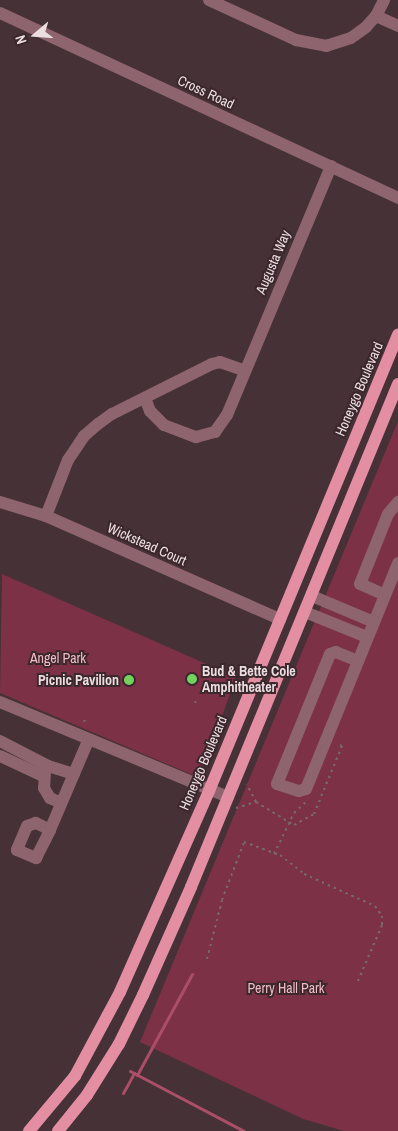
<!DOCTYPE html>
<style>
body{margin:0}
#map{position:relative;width:398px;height:1131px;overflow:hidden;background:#453136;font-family:"Archivo Narrow",sans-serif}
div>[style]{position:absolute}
.green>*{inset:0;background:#7d3147}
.stream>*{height:3px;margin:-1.5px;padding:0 1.5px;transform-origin:1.5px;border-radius:1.5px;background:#ab4f68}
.path>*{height:2px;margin-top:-1px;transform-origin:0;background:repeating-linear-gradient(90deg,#79676b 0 2.5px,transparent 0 6.5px)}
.minor>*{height:12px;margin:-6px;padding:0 6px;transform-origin:6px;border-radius:6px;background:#8e646e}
.major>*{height:12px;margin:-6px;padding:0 6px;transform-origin:6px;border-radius:6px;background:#e38ea2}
.dots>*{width:14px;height:14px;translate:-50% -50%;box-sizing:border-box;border:2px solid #3b272c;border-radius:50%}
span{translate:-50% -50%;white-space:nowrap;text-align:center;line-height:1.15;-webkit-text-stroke:4px #3b272c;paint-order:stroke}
.street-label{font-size:14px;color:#ebdee0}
.park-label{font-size:14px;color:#f0bcc7}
.poi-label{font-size:14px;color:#ebdee0;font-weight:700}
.left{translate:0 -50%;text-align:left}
.right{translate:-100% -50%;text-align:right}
.north{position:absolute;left:10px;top:10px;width:50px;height:50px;-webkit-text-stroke:4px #3b272c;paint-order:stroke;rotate:252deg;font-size:14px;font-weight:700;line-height:20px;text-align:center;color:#ebdee0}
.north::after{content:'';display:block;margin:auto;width:18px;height:22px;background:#ebdee0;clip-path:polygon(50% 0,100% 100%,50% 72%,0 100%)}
</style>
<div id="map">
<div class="green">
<div style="clip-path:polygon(398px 421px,398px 1131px,344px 1131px,303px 1119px,140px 1042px)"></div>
<div style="clip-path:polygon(2px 574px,236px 677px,200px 778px,0 693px)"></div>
</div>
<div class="stream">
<div style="left:130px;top:1071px;width:129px;rotate:27.8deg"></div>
<div style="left:137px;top:1075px;width:115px;rotate:-61.4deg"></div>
<div style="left:123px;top:1093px;width:23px;rotate:-61deg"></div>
</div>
<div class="path">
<div style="left:195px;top:703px;width:2px;rotate:-63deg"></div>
<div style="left:84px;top:722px;width:5px;rotate:-68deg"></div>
<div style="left:256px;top:802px;width:44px;rotate:31.2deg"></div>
<div style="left:294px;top:825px;width:23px;rotate:-29deg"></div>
<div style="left:314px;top:814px;width:74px;rotate:-67.6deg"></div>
<div style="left:342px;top:746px;width:6px;rotate:-162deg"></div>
<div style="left:236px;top:808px;width:21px;rotate:-17deg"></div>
<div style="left:256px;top:802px;width:20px;rotate:-117deg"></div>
<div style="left:274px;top:854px;width:46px;rotate:-64deg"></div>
<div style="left:294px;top:813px;width:18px;rotate:-43deg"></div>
<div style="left:207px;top:959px;width:61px;rotate:-75.7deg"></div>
<div style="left:222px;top:900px;width:62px;rotate:-69.2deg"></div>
<div style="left:244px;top:842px;width:38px;rotate:20deg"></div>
<div style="left:280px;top:855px;width:31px;rotate:38deg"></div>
<div style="left:304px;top:874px;width:78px;rotate:24.3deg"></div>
<div style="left:375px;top:906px;width:12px;rotate:55deg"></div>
<div style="left:382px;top:916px;width:9px;rotate:90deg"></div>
<div style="left:382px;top:925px;width:63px;rotate:113.3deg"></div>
</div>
<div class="minor">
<div style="left:209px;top:0;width:96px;rotate:24.7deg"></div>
<div style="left:296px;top:40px;width:31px;rotate:11deg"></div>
<div style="left:326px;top:46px;width:26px;rotate:-18deg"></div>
<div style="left:351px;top:38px;width:19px;rotate:-36deg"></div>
<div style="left:366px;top:27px;width:15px;rotate:-48deg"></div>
<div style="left:376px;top:16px;width:18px;rotate:-63deg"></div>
<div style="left:0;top:13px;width:439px;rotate:24.9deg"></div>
<div style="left:376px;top:16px;width:24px;rotate:24deg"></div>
<div style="left:145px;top:398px;width:14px;rotate:69deg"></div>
<div style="left:150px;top:411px;width:20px;rotate:45deg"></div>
<div style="left:164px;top:425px;width:34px;rotate:21deg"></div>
<div style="left:196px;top:437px;width:20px;rotate:-15deg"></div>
<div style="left:215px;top:432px;width:21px;rotate:-55deg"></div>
<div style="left:227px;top:415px;width:270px;rotate:-67.3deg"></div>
<div style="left:0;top:502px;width:48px;rotate:16.9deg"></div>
<div style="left:46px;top:516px;width:256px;rotate:23.8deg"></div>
<div style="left:46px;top:516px;width:60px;rotate:-68.6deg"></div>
<div style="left:68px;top:460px;width:29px;rotate:-56deg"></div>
<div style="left:84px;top:436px;width:18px;rotate:-41deg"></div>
<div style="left:98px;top:424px;width:17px;rotate:-36deg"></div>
<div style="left:112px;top:414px;width:112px;rotate:-26.6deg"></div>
<div style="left:212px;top:364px;width:8px;rotate:-14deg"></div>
<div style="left:220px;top:362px;width:24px;rotate:19deg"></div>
<div style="left:385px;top:595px;width:27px;rotate:-156deg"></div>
<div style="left:360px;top:584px;width:75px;rotate:-68.2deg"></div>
<div style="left:388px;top:514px;width:16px;rotate:-50deg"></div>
<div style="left:312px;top:596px;width:67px;rotate:22.8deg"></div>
<div style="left:305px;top:612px;width:67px;rotate:22deg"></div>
<div style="left:358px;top:661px;width:24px;rotate:-158deg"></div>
<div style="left:336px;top:652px;width:6px;rotate:162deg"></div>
<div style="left:330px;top:654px;width:140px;rotate:112.2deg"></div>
<div style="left:277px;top:784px;width:23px;rotate:18deg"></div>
<div style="left:299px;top:791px;width:7px;rotate:-16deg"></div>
<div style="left:306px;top:789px;width:244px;rotate:-67.8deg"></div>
<div style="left:0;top:702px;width:247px;rotate:22.6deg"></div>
<div style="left:0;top:741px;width:54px;rotate:27.5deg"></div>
<div style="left:48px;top:766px;width:27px;rotate:17deg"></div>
<div style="left:0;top:756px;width:47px;rotate:24.9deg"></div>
<div style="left:45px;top:771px;width:17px;rotate:93deg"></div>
<div style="left:44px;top:788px;width:12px;rotate:59deg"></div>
<div style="left:50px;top:798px;width:12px;rotate:24deg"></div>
<div style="left:50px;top:830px;width:16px;rotate:-153deg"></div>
<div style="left:36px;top:823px;width:9px;rotate:162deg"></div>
<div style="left:27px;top:826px;width:26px;rotate:113deg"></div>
<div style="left:17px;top:850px;width:21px;rotate:23deg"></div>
<div style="left:36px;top:858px;width:31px;rotate:-63deg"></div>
<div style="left:50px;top:830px;width:97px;rotate:-66.9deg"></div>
</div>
<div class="major">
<div style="left:29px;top:1131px;width:72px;rotate:-50.1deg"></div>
<div style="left:75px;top:1076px;width:95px;rotate:-61.8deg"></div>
<div style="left:120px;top:992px;width:220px;rotate:-66.1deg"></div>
<div style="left:209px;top:791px;width:494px;rotate:-67.5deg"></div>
<div style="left:58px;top:1131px;width:46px;rotate:-51.1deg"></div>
<div style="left:87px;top:1095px;width:60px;rotate:-57.9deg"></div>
<div style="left:119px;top:1044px;width:55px;rotate:-63.9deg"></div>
<div style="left:143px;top:995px;width:118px;rotate:-66deg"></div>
<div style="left:191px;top:887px;width:544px;rotate:-67.63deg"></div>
</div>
<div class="dots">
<div style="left:192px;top:679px;background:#73d25d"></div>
<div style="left:129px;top:680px;background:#73d25d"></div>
</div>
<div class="street-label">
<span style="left:206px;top:92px;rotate:25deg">Cross Road</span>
<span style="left:273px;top:262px;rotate:-67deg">Augusta Way</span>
<span style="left:359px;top:389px;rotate:-67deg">Honeygo Boulevard</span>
<span style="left:147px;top:544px;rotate:24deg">Wickstead Court</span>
<span style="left:203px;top:763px;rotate:-67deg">Honeygo Boulevard</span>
</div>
<div class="park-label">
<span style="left:58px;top:658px">Angel Park</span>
<span style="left:286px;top:988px">Perry Hall Park</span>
</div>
<div class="poi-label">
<span class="left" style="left:202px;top:679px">Bud &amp; Bette Cole<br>Amphitheater</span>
<span class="right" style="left:119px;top:680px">Picnic Pavilion</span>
</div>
<div class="north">N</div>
</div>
